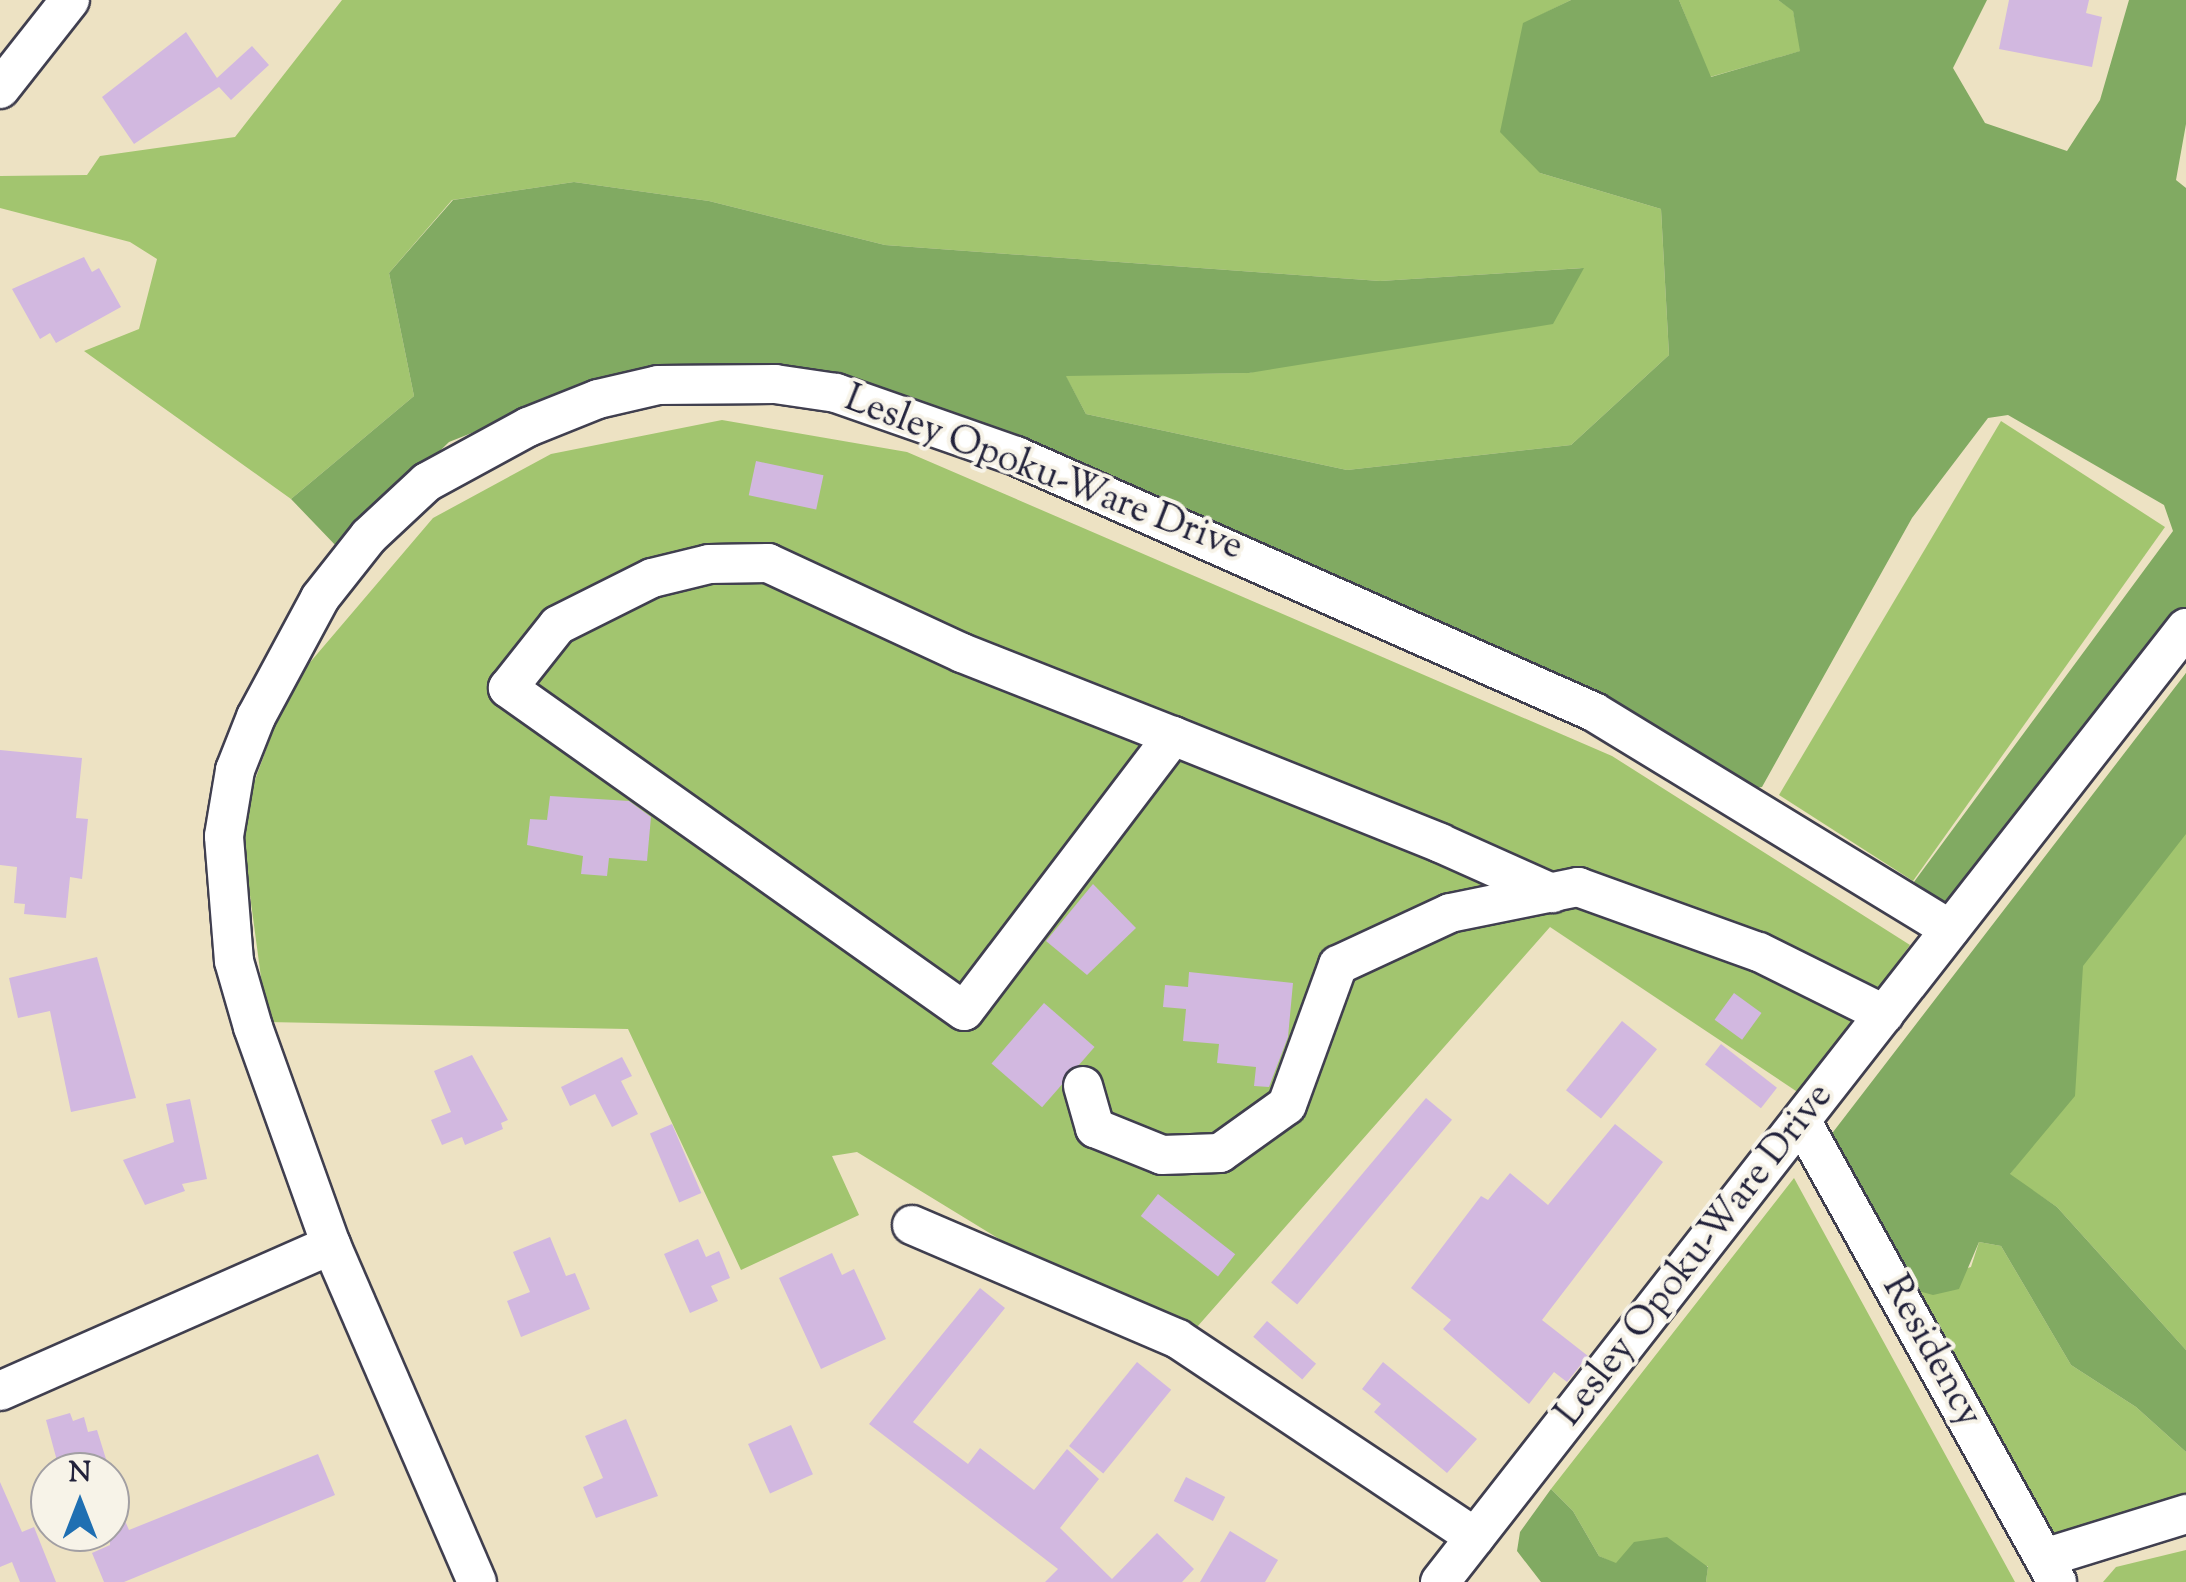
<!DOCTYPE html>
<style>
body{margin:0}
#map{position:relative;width:2186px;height:1582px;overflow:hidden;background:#ede2c3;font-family:"Sorts Mill Goudy",serif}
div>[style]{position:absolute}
.green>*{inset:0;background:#a2c56f}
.forest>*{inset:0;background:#81aa62}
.building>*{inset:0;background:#d2b8e0;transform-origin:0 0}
.roads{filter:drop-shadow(2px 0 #403f4f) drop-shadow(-2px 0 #403f4f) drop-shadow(0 2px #403f4f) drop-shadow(0 -2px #403f4f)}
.minor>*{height:38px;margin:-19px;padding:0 19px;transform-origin:19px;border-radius:19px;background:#fff}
span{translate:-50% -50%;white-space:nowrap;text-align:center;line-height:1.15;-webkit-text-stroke:8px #f7f3e8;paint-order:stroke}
.street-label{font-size:38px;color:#22223b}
.north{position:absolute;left:30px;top:1452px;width:100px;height:100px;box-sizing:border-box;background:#f7f3e8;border:2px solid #a29fa3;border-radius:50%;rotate:0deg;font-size:28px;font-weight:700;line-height:40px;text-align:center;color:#22223b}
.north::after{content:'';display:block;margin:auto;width:35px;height:45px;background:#1f6fb2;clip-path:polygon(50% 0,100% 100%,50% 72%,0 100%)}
</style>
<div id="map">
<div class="green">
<div style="clip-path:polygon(342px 0,1571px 0,1523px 24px,1540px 173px,1661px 209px,1669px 355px,1571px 445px,1347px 470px,1086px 414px,1065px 375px,1249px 373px,1583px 268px,1380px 281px,885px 245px,709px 201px,574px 182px,452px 200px,389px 273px,414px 396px,291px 499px,84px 351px,139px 329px,157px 259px,130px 242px,0 208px,0 176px,87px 175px,100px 156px,235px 137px)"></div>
<div style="clip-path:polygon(1679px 0,1778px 0,1793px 10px,1801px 51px,1710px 77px)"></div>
<div style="clip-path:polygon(722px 420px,907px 452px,1612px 756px,1910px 945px,1802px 1095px,1550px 927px,1197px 1327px,1014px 1248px,857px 1152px,832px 1156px,859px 1215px,741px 1270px,628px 1029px,267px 1022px,240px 821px,289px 687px,433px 518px,551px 454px)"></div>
<div style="clip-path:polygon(2001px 421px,2165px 527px,1913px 881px,1779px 795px)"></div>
<div style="clip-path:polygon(2186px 673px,2186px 1350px,2057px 1207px,2009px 1175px,2030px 1148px,1946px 1080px)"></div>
<div style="clip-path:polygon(1794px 1178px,2015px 1582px,1706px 1582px,1708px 1566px,1616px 1564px,1599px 1556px,1573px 1511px,1551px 1489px)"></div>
<div style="clip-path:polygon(1979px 1242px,2001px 1246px,2071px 1365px,2136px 1407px,2186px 1452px,2186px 1508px,2056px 1540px,2041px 1534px,1904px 1287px,1971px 1267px)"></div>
<div style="clip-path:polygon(2186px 1550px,2186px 1582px,2103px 1582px,2116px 1567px)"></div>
</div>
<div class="forest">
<div style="clip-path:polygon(1571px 0,1679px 0,1711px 77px,1800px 51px,1793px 11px,1778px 0,1987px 0,1953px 68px,1985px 123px,2067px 151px,2100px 100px,2129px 0,2186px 0,2186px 124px,2176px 180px,2186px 188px,2186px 614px,1947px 917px,1908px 890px,2173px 531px,2164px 505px,2008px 415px,1988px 418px,1912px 518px,1762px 787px,1750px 789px,880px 393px,751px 363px,610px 378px,449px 442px,339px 549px,291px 499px,414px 396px,389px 273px,453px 200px,574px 182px,709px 201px,885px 245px,1380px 281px,1584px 268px,1553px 324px,1249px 373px,1066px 376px,1086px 414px,1347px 470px,1571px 445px,1669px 355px,1661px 209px,1540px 173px,1500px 132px,1523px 23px)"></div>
<div style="clip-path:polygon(2186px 673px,2186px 834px,2083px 966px,2075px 1096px,2010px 1174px,2057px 1207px,2186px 1350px,2186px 1452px,2136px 1407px,2071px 1365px,2001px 1246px,1979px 1242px,1959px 1289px,1933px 1295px,1904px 1287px,1830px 1136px)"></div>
<div style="clip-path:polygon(1551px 1489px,1573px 1511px,1599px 1556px,1616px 1563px,1634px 1542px,1667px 1537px,1708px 1567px,1706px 1582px,1541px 1582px,1517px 1551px,1520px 1532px)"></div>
</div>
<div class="building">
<div style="clip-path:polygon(2009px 0,2089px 0,2086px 13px,2102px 17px,2092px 67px,1999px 49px)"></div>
<div style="clip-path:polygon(186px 32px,217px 78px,252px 46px,269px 65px,231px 100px,219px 87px,134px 144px,102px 97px)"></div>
<div style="clip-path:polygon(84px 257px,92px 272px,99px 268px,121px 307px,56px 343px,50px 333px,40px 339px,12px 289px)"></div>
<div style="left:756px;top:461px;width:69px;height:35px;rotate:12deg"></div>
<div style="clip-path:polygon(0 750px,82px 758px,76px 818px,88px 819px,82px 879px,70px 877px,66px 918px,24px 914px,25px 904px,14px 903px,17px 867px,0 865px)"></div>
<div style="clip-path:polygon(550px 796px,629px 801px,651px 817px,647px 861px,609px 858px,607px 876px,581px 874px,583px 856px,527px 845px,530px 819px,547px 820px)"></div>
<div style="clip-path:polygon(1093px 884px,1136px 928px,1087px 975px,1046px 941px)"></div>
<div style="clip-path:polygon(97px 957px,136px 1098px,71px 1112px,50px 1011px,18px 1018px,9px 978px)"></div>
<div style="clip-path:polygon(1189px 972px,1293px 983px,1288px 1037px,1269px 1087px,1254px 1086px,1256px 1067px,1217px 1063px,1219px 1044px,1183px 1041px,1186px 1009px,1163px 1007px,1165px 985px,1188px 987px)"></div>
<div style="left:1734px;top:993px;width:34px;height:33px;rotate:36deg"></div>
<div style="left:1044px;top:1003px;width:67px;height:80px;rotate:41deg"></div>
<div style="left:1622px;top:1021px;width:45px;height:89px;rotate:39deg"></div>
<div style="left:1721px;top:1044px;width:71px;height:26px;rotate:38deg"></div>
<div style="clip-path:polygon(472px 1055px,508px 1120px,501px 1123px,503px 1129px,465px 1145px,462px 1137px,442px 1145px,431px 1120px,451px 1112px,434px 1071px)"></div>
<div style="clip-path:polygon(622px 1057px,632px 1076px,621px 1081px,638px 1114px,612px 1127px,595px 1094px,570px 1106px,561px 1087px)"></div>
<div style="left:1426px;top:1098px;width:34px;height:241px;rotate:40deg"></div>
<div style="clip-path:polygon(190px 1099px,207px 1179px,182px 1184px,185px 1191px,145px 1205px,123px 1160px,174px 1142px,166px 1104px)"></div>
<div style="left:672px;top:1124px;width:75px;height:24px;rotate:67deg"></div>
<div style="clip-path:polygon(1615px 1124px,1663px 1162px,1542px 1320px,1588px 1356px,1567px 1382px,1554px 1372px,1529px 1404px,1443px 1329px,1451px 1320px,1411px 1288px,1481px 1196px,1488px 1200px,1510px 1173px,1548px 1205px)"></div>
<div style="left:1158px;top:1194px;width:98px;height:28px;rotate:38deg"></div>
<div style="clip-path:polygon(550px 1237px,566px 1276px,575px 1273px,590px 1309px,521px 1337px,507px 1301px,530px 1292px,513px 1252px)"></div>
<div style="clip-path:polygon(698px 1239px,706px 1257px,719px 1251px,730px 1278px,711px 1286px,718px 1301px,690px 1313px,664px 1254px)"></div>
<div style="clip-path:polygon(832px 1253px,842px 1275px,854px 1269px,886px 1339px,821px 1369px,779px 1278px)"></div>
<div style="clip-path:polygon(980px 1288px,1005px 1308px,913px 1422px,968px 1464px,980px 1448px,1034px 1490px,1067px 1449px,1099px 1479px,1060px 1528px,1112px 1579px,1157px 1533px,1194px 1569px,1182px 1582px,1045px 1582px,1058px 1569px,869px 1424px)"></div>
<div style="left:1267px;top:1321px;width:65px;height:21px;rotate:41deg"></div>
<div style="left:1137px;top:1362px;width:44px;height:108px;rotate:39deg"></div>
<div style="clip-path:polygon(1383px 1362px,1477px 1439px,1447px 1473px,1374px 1412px,1381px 1404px,1362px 1389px)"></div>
<div style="clip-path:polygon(70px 1413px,73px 1421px,84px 1417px,88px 1432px,97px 1430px,110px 1472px,60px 1472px,46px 1420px)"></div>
<div style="clip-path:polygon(626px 1419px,658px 1496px,596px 1518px,583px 1487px,603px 1478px,585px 1436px)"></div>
<div style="left:791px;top:1425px;width:54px;height:47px;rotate:66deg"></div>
<div style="clip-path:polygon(318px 1454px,335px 1495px,124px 1582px,104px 1582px,92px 1553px,110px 1545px,110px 1486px,129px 1530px)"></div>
<div style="left:1186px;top:1477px;width:44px;height:27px;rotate:27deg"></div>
<div style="clip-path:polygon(0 1482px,22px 1532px,34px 1527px,56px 1582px,20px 1582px,12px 1562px,0 1567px)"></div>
<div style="clip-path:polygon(1230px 1531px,1278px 1560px,1265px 1582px,1200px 1582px)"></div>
</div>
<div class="roads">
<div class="minor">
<div style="left:0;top:89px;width:113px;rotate:-51.8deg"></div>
<div style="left:1173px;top:736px;width:345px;rotate:127.2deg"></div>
<div style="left:964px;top:1011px;width:559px;rotate:-144.69deg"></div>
<div style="left:508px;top:688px;width:80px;rotate:-51.6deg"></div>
<div style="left:558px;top:625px;width:105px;rotate:-26.6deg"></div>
<div style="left:652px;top:578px;width:59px;rotate:-13.8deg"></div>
<div style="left:709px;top:564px;width:59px;rotate:-1deg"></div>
<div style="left:768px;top:563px;width:214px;rotate:24.9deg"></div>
<div style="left:962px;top:653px;width:227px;rotate:21.5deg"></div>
<div style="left:1173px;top:736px;width:288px;rotate:21.8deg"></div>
<div style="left:1440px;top:843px;width:123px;rotate:24.1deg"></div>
<div style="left:1083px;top:1086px;width:44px;rotate:74.1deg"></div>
<div style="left:1095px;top:1128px;width:72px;rotate:21.9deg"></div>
<div style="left:1162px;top:1155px;width:58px;rotate:-2deg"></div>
<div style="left:1220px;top:1153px;width:82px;rotate:-35.6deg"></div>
<div style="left:1287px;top:1105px;width:149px;rotate:-70deg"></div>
<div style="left:1338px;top:965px;width:123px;rotate:-24.9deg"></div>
<div style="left:1450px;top:913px;width:131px;rotate:-11.5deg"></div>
<div style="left:1578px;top:887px;width:192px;rotate:19.8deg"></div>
<div style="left:1759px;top:952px;width:140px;rotate:26.4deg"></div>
<div style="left:1802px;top:1122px;width:526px;rotate:61deg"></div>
<div style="left:912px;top:1225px;width:289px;rotate:23.2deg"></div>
<div style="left:1178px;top:1339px;width:357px;rotate:33.7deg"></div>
<div style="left:0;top:1391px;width:362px;rotate:-23.8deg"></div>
<div style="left:2044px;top:1558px;width:149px;rotate:-17.2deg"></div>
<div style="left:477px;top:1582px;width:367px;rotate:-113.4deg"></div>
<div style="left:331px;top:1245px;width:232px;rotate:-109.7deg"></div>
<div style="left:253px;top:1027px;width:69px;rotate:-106.1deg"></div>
<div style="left:234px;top:961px;width:125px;rotate:-94.6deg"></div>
<div style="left:224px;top:836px;width:67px;rotate:-80.5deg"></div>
<div style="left:235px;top:770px;width:57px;rotate:-68.4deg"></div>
<div style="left:256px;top:717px;width:135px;rotate:-61.7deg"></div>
<div style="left:320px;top:598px;width:79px;rotate:-51.7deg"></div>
<div style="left:369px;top:536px;width:79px;rotate:-43deg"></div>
<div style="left:427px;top:482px;width:115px;rotate:-28.6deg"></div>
<div style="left:528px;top:427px;width:75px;rotate:-21.8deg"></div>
<div style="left:598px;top:399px;width:62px;rotate:-13.1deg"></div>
<div style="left:658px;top:385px;width:117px;rotate:-0.5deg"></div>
<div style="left:775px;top:384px;width:62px;rotate:8.4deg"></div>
<div style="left:836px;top:393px;width:191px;rotate:19.3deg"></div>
<div style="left:1016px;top:456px;width:632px;rotate:23.89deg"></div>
<div style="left:1594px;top:712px;width:417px;rotate:31.4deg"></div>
<div style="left:1440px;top:1582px;width:1211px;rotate:-51.98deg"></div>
</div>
</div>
<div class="street-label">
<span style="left:1043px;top:475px;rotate:21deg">Lesley Opoku-Ware Drive</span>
<span style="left:1696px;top:1256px;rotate:-52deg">Lesley Opoku-Ware Drive</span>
<span style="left:1930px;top:1352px;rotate:61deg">Residency</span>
</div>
<div class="north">N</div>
</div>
